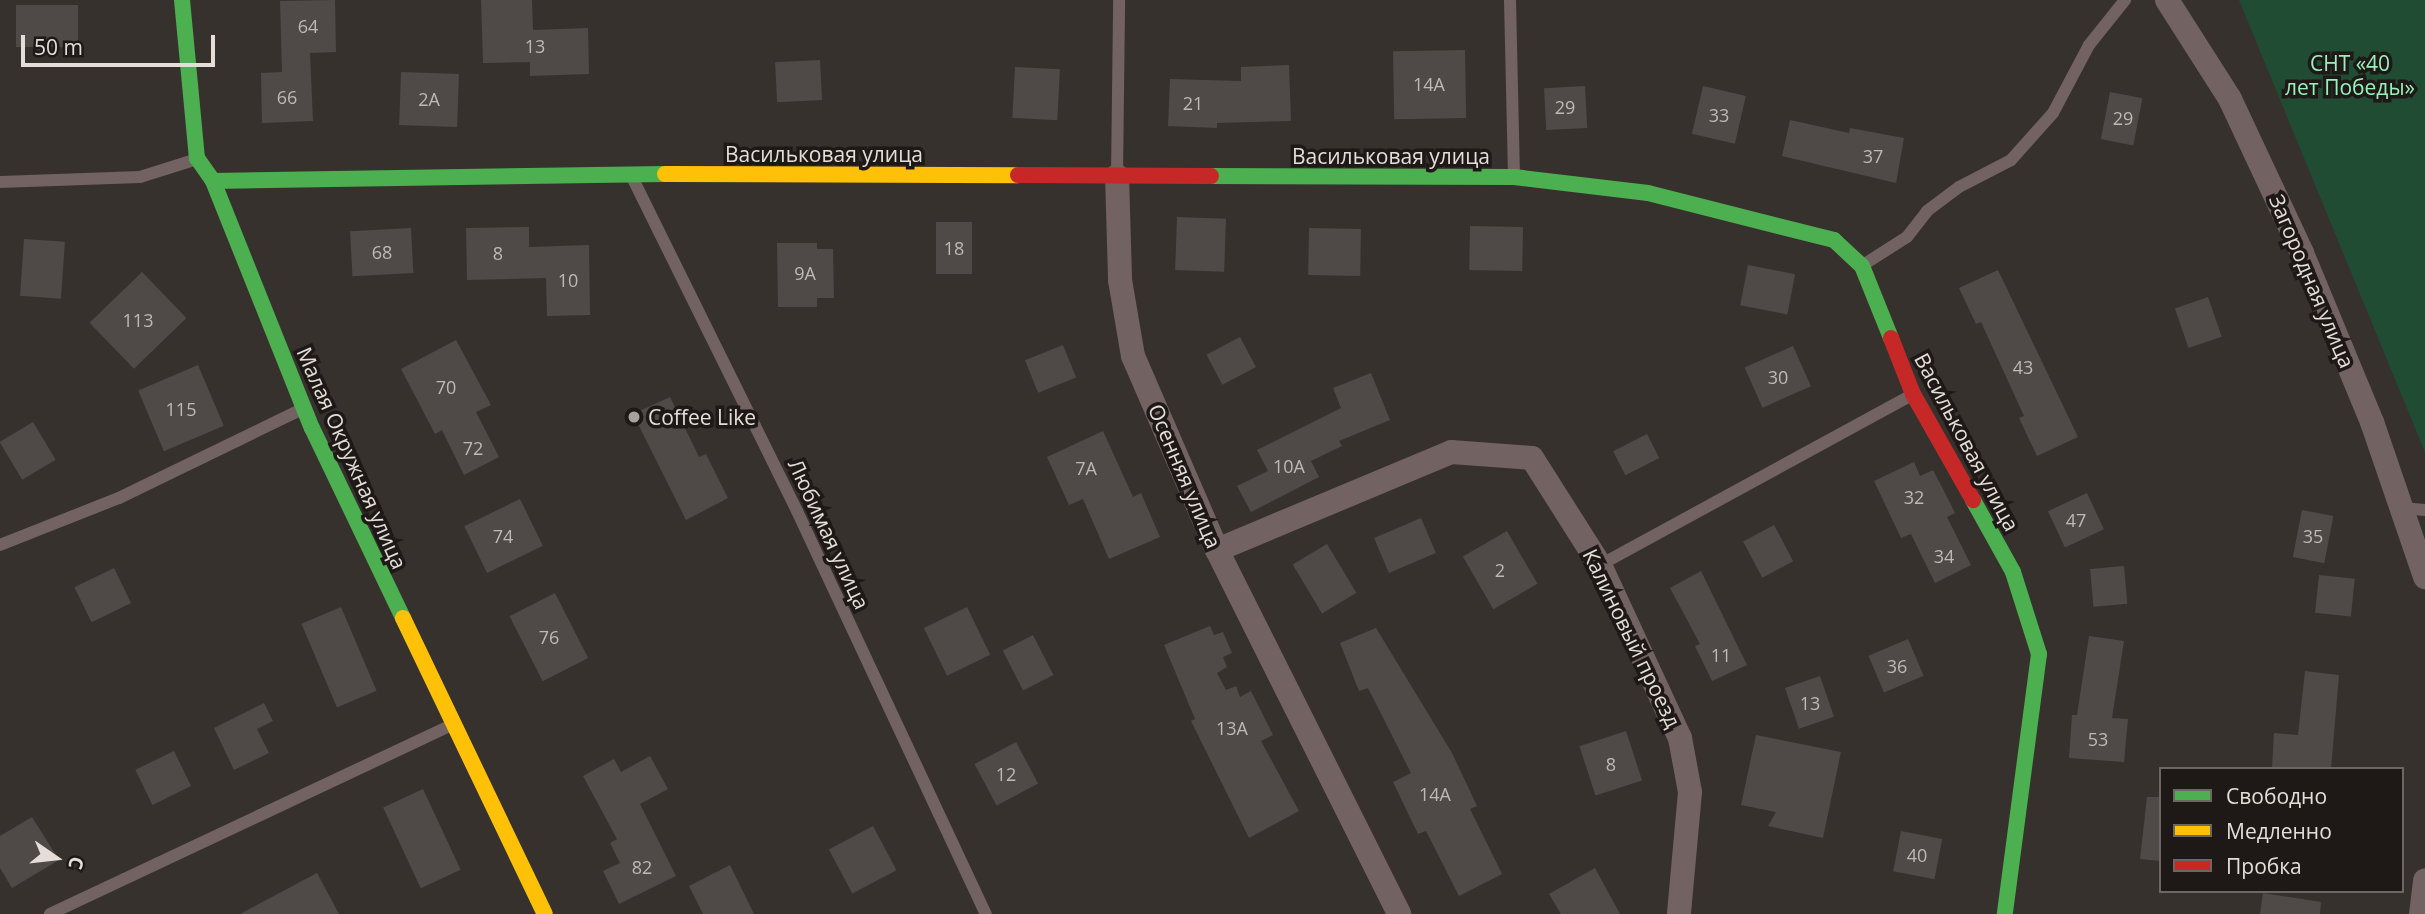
<!DOCTYPE html>
<meta charset="utf-8">
<style>
body{margin:0}
#map{position:relative;width:2425px;height:914px;overflow:hidden;background:#36312d;font-family:"Open Sans",sans-serif}
div>[style]{position:absolute}
.green>*{inset:0;background:#214c34}
.building>*{inset:0;background:#4f4a48;transform-origin:0 0}
.lane>*{height:12px;margin:-6px;padding:0 6px;transform-origin:6px;border-radius:6px;background:#726262}
.street>*{height:24px;margin:-12px;padding:0 12px;transform-origin:12px;border-radius:12px;background:#726262}
.fast>*{height:16px;margin:-8px;padding:0 8px;transform-origin:8px;border-radius:8px;background:#4caf50}
.slow>*{height:16px;margin:-8px;padding:0 8px;transform-origin:8px;border-radius:8px;background:#ffc107}
.jam>*{height:16px;margin:-8px;padding:0 8px;transform-origin:8px;border-radius:8px;background:#c62828}
.dots>*{width:19px;height:19px;translate:-50% -50%;box-sizing:border-box;border:4px solid #1e1916;border-radius:50%}
span{translate:-50% -50%;white-space:nowrap;text-align:center;line-height:1.15;-webkit-text-stroke:7px #1e1916;paint-order:stroke}
.number-label{font-size:18px;color:#bfb8b4}
.number-label span{-webkit-text-stroke-width:0}
.park-label{font-size:21px;color:#98f0bb}
.street-label{font-size:21px;color:#e4ddd8}
.poi-label{font-size:21px;color:#e4ddd8}
.left{translate:0 -50%;text-align:left}
.legend{position:absolute;left:2159px;top:767px;width:245px;height:126px;box-sizing:border-box;background:#1e1916;border:2px solid #6d6764;margin:0;padding:9px 12px;list-style:none;font-size:21px;color:#e4ddd8}
.legend li{display:flex;align-items:center;gap:14px;height:35px}
.legend b{width:35px;border:2px solid #6d6764}
.north{position:absolute;left:21px;top:823px;width:70px;height:70px;-webkit-text-stroke:5px #1e1916;paint-order:stroke;rotate:104deg;font-size:19px;font-weight:700;line-height:28px;text-align:center;color:#e4ddd8}
.north::after{content:'';display:block;margin:auto;width:24px;height:32px;background:#e4ddd8;clip-path:polygon(50% 0,100% 100%,50% 72%,0 100%)}
.scale{position:absolute;left:21px;top:35px;width:194px;height:32px;box-sizing:border-box;border:4px solid #e4ddd8;border-top:0;padding-left:9px;font-size:21px;line-height:24px;white-space:nowrap;color:#e4ddd8;-webkit-text-stroke:5px #1e1916;paint-order:stroke}
</style>
<div id="map">
<div class="green">
<div style="clip-path:polygon(2239px 0,2425px 0,2425px 452px)"></div>
</div>
<div class="building">
<div style="clip-path:polygon(335px 0,336px 52px,310px 53px,313px 121px,262px 123px,261px 73px,282px 72px,280px 1px)"></div>
<div style="clip-path:polygon(481px 0,532px 0,533px 30px,588px 28px,589px 74px,530px 76px,530px 62px,483px 63px)"></div>
<div style="left:16px;top:5px;width:62px;height:42px"></div>
<div style="left:1465px;top:50px;width:68px;height:72px;rotate:89deg"></div>
<div style="left:820px;top:60px;width:40px;height:45px;rotate:87deg"></div>
<div style="clip-path:polygon(1289px 65px,1291px 121px,1217px 123px,1217px 128px,1168px 126px,1170px 79px,1241px 81px,1241px 67px)"></div>
<div style="left:1015px;top:67px;width:45px;height:51px;rotate:3deg"></div>
<div style="left:401px;top:72px;width:58px;height:53px;rotate:2deg"></div>
<div style="left:1585px;top:86px;width:42px;height:41px;rotate:87deg"></div>
<div style="left:1703px;top:86px;width:44px;height:49px;rotate:13deg"></div>
<div style="left:2110px;top:92px;width:33px;height:48px;rotate:11deg"></div>
<div style="clip-path:polygon(1790px 120px,1849px 133px,1850px 128px,1904px 138px,1896px 183px,1782px 156px)"></div>
<div style="left:1177px;top:217px;width:49px;height:53px;rotate:2deg"></div>
<div style="left:936px;top:222px;width:36px;height:52px"></div>
<div style="left:1470px;top:226px;width:53px;height:44px;rotate:1deg"></div>
<div style="clip-path:polygon(529px 227px,529px 247px,589px 245px,590px 315px,547px 316px,546px 278px,467px 280px,466px 228px)"></div>
<div style="left:411px;top:228px;width:45px;height:61px;rotate:87deg"></div>
<div style="left:1309px;top:228px;width:52px;height:47px;rotate:1deg"></div>
<div style="left:24px;top:239px;width:41px;height:57px;rotate:4deg"></div>
<div style="clip-path:polygon(777px 243px,817px 243px,817px 249px,833px 249px,834px 298px,817px 298px,817px 307px,778px 307px)"></div>
<div style="left:1748px;top:265px;width:48px;height:41px;rotate:11deg"></div>
<div style="clip-path:polygon(1998px 270px,2078px 437px,2037px 456px,2019px 418px,2024px 416px,1981px 322px,1976px 324px,1959px 288px)"></div>
<div style="left:142px;top:272px;width:64px;height:73px;rotate:46deg"></div>
<div style="left:2208px;top:297px;width:42px;height:35px;rotate:71deg"></div>
<div style="left:1240px;top:337px;width:34px;height:38px;rotate:62deg"></div>
<div style="clip-path:polygon(456px 340px,491px 405px,476px 412px,499px 457px,464px 475px,442px 430px,435px 434px,401px 369px)"></div>
<div style="left:1063px;top:345px;width:35px;height:41px;rotate:68deg"></div>
<div style="left:1793px;top:346px;width:44px;height:53px;rotate:66deg"></div>
<div style="left:198px;top:365px;width:66px;height:65px;rotate:67deg"></div>
<div style="clip-path:polygon(1371px 373px,1390px 420px,1339px 441px,1342px 446px,1311px 461px,1319px 477px,1251px 512px,1237px 486px,1268px 471px,1257px 450px,1341px 408px,1333px 388px)"></div>
<div style="clip-path:polygon(670px 397px,699px 457px,706px 454px,728px 498px,686px 520px,633px 414px)"></div>
<div style="left:33px;top:422px;width:44px;height:39px;rotate:59deg"></div>
<div style="clip-path:polygon(1103px 431px,1133px 497px,1141px 493px,1160px 537px,1109px 559px,1083px 499px,1069px 505px,1047px 457px)"></div>
<div style="left:1647px;top:434px;width:27px;height:38px;rotate:63deg"></div>
<div style="clip-path:polygon(1914px 462px,1920px 476px,1933px 470px,1944px 491px,1955px 513px,1947px 517px,1971px 565px,1935px 583px,1911px 534px,1901px 538px,1874px 481px)"></div>
<div style="left:2087px;top:493px;width:40px;height:43px;rotate:65deg"></div>
<div style="left:520px;top:499px;width:52px;height:62px;rotate:64deg"></div>
<div style="left:2302px;top:510px;width:32px;height:48px;rotate:11deg"></div>
<div style="left:1421px;top:518px;width:38px;height:51px;rotate:67deg"></div>
<div style="left:1774px;top:525px;width:41px;height:35px;rotate:62deg"></div>
<div style="left:1507px;top:531px;width:61px;height:51px;rotate:60deg"></div>
<div style="left:1327px;top:544px;width:57px;height:40px;rotate:59deg"></div>
<div style="left:2124px;top:566px;width:38px;height:34px;rotate:85deg"></div>
<div style="left:114px;top:568px;width:39px;height:44px;rotate:64deg"></div>
<div style="clip-path:polygon(1701px 571px,1747px 665px,1712px 681px,1695px 646px,1700px 644px,1670px 588px)"></div>
<div style="left:2319px;top:575px;width:36px;height:38px;rotate:6deg"></div>
<div style="left:555px;top:593px;width:73px;height:51px;rotate:63deg"></div>
<div style="left:341px;top:607px;width:91px;height:43px;rotate:67deg"></div>
<div style="left:967px;top:607px;width:53px;height:48px;rotate:64deg"></div>
<div style="clip-path:polygon(1210px 626px,1214px 635px,1223px 632px,1232px 653px,1223px 657px,1227px 667px,1217px 673px,1226px 690px,1236px 686px,1240px 697px,1251px 691px,1273px 735px,1261px 741px,1299px 811px,1249px 838px,1191px 721px,1195px 719px,1164px 645px)"></div>
<div style="clip-path:polygon(1376px 628px,1452px 753px,1477px 806px,1470px 809px,1502px 874px,1459px 896px,1426px 831px,1418px 834px,1393px 782px,1411px 773px,1368px 688px,1359px 691px,1340px 643px)"></div>
<div style="left:1033px;top:635px;width:45px;height:34px;rotate:63deg"></div>
<div style="clip-path:polygon(2089px 636px,2124px 641px,2112px 718px,2128px 719px,2124px 762px,2069px 758px,2072px 715px,2077px 715px)"></div>
<div style="left:1908px;top:639px;width:40px;height:43px;rotate:67deg"></div>
<div style="clip-path:polygon(2305px 671px,2339px 675px,2331px 769px,2272px 769px,2274px 733px,2298px 735px)"></div>
<div style="left:1820px;top:676px;width:43px;height:37px;rotate:71deg"></div>
<div style="clip-path:polygon(264px 703px,273px 721px,257px 729px,269px 753px,234px 770px,214px 728px)"></div>
<div style="left:1626px;top:731px;width:52px;height:49px;rotate:72deg"></div>
<div style="clip-path:polygon(1756px 735px,1841px 752px,1823px 838px,1768px 826px,1776px 812px,1741px 805px)"></div>
<div style="left:1016px;top:742px;width:47px;height:47px;rotate:62deg"></div>
<div style="left:174px;top:751px;width:39px;height:43px;rotate:64deg"></div>
<div style="clip-path:polygon(650px 756px,668px 789px,640px 804px,676px 876px,619px 904px,603px 871px,620px 863px,610px 843px,617px 839px,583px 776px,614px 759px,621px 772px)"></div>
<div style="left:423px;top:789px;width:89px;height:44px;rotate:65deg"></div>
<div style="clip-path:polygon(2147px 797px,2161px 797px,2161px 861px,2140px 859px)"></div>
<div style="clip-path:polygon(32px 817px,59px 860px,12px 888px,0 868px,0 836px)"></div>
<div style="left:873px;top:826px;width:50px;height:50px;rotate:62deg"></div>
<div style="left:1901px;top:831px;width:42px;height:41px;rotate:11deg"></div>
<div style="clip-path:polygon(730px 865px,754px 914px,703px 914px,689px 886px)"></div>
<div style="clip-path:polygon(1595px 868px,1620px 914px,1561px 914px,1549px 894px)"></div>
<div style="clip-path:polygon(317px 873px,339px 914px,240px 914px)"></div>
<div style="clip-path:polygon(2263px 893px,2321px 902px,2320px 914px,2260px 914px)"></div>
</div>
<div class="lane">
<div style="left:1510px;top:0;width:175px;rotate:88.7deg"></div>
<div style="left:1117px;top:175px;width:175px;rotate:-89.3deg"></div>
<div style="left:632px;top:177px;width:373px;rotate:63.7deg"></div>
<div style="left:797px;top:511px;width:445px;rotate:64.9deg"></div>
<div style="left:0;top:182px;width:140px;rotate:-2deg"></div>
<div style="left:140px;top:177px;width:60px;rotate:-17.5deg"></div>
<div style="left:1863px;top:265px;width:52px;rotate:-32.5deg"></div>
<div style="left:1907px;top:237px;width:33px;rotate:-52deg"></div>
<div style="left:1927px;top:211px;width:40px;rotate:-37deg"></div>
<div style="left:1959px;top:187px;width:59px;rotate:-27.4deg"></div>
<div style="left:2011px;top:160px;width:63px;rotate:-48.2deg"></div>
<div style="left:2053px;top:113px;width:77px;rotate:-62.1deg"></div>
<div style="left:2089px;top:45px;width:58px;rotate:-51.3deg"></div>
<div style="left:2402px;top:508px;width:23px;rotate:5deg"></div>
<div style="left:0;top:545px;width:128px;rotate:-21.6deg"></div>
<div style="left:119px;top:498px;width:206px;rotate:-25.9deg"></div>
<div style="left:1600px;top:565px;width:353px;rotate:-28.6deg"></div>
<div style="left:50px;top:914px;width:443px;rotate:-25.2deg"></div>
</div>
<div class="street">
<div style="left:2167px;top:0;width:117px;rotate:57.5deg"></div>
<div style="left:2230px;top:99px;width:170px;rotate:64.9deg"></div>
<div style="left:2302px;top:253px;width:183px;rotate:67.5deg"></div>
<div style="left:2372px;top:422px;width:164px;rotate:71.1deg"></div>
<div style="left:1117px;top:176px;width:104px;rotate:88.3deg"></div>
<div style="left:1120px;top:280px;width:77px;rotate:80.3deg"></div>
<div style="left:1133px;top:356px;width:211px;rotate:66.6deg"></div>
<div style="left:1217px;top:550px;width:407px;rotate:63.4deg"></div>
<div style="left:1217px;top:550px;width:254px;rotate:-22.7deg"></div>
<div style="left:1451px;top:452px;width:81px;rotate:4.2deg"></div>
<div style="left:1532px;top:458px;width:127px;rotate:57.6deg"></div>
<div style="left:1600px;top:565px;width:191px;rotate:65.2deg"></div>
<div style="left:1680px;top:738px;width:55px;rotate:79.5deg"></div>
<div style="left:1690px;top:792px;width:122px;rotate:95.2deg"></div>
<div style="left:2421px;top:914px;width:34px;rotate:-83deg"></div>
</div>
<div class="fast">
<div style="left:182px;top:0;width:159px;rotate:84.6deg"></div>
<div style="left:197px;top:158px;width:28px;rotate:55deg"></div>
<div style="left:213px;top:181px;width:266px;rotate:68.2deg"></div>
<div style="left:312px;top:428px;width:211px;rotate:64.4deg"></div>
<div style="left:1211px;top:176px;width:303px;rotate:0.2deg"></div>
<div style="left:1514px;top:177px;width:135px;rotate:6.8deg"></div>
<div style="left:1648px;top:193px;width:192px;rotate:14.2deg"></div>
<div style="left:1834px;top:240px;width:38px;rotate:43deg"></div>
<div style="left:1862px;top:266px;width:78px;rotate:68.1deg"></div>
<div style="left:213px;top:181px;width:452px;rotate:-0.9deg"></div>
<div style="left:1973px;top:500px;width:82px;rotate:60.9deg"></div>
<div style="left:2013px;top:572px;width:86px;rotate:72.4deg"></div>
<div style="left:2039px;top:654px;width:262px;rotate:97.5deg"></div>
</div>
<div class="slow">
<div style="left:665px;top:174px;width:353px;rotate:0.2deg"></div>
<div style="left:403px;top:618px;width:328px;rotate:64.4deg"></div>
</div>
<div class="jam">
<div style="left:1018px;top:175px;width:193px;rotate:0.3deg"></div>
<div style="left:1891px;top:338px;width:60px;rotate:68.6deg"></div>
<div style="left:1913px;top:394px;width:122px;rotate:60.5deg"></div>
</div>
<div class="dots">
<div style="left:634px;top:417px;background:#a7a19c"></div>
</div>
<div class="number-label">
<span style="left:308px;top:26px">64</span>
<span style="left:535px;top:46px">13</span>
<span style="left:1429px;top:84px">14А</span>
<span style="left:287px;top:97px">66</span>
<span style="left:429px;top:99px">2А</span>
<span style="left:1193px;top:103px">21</span>
<span style="left:1565px;top:107px">29</span>
<span style="left:1719px;top:115px">33</span>
<span style="left:2123px;top:118px">29</span>
<span style="left:1873px;top:156px">37</span>
<span style="left:954px;top:248px">18</span>
<span style="left:382px;top:252px">68</span>
<span style="left:498px;top:253px">8</span>
<span style="left:805px;top:273px">9А</span>
<span style="left:568px;top:280px">10</span>
<span style="left:138px;top:320px">113</span>
<span style="left:2023px;top:367px">43</span>
<span style="left:1778px;top:377px">30</span>
<span style="left:446px;top:387px">70</span>
<span style="left:181px;top:409px">115</span>
<span style="left:473px;top:448px">72</span>
<span style="left:1289px;top:466px">10А</span>
<span style="left:1086px;top:468px">7А</span>
<span style="left:1914px;top:497px">32</span>
<span style="left:2076px;top:520px">47</span>
<span style="left:503px;top:536px">74</span>
<span style="left:2313px;top:536px">35</span>
<span style="left:1944px;top:556px">34</span>
<span style="left:1500px;top:570px">2</span>
<span style="left:549px;top:637px">76</span>
<span style="left:1721px;top:655px">11</span>
<span style="left:1897px;top:666px">36</span>
<span style="left:1810px;top:703px">13</span>
<span style="left:1232px;top:728px">13А</span>
<span style="left:2098px;top:739px">53</span>
<span style="left:1611px;top:764px">8</span>
<span style="left:1006px;top:774px">12</span>
<span style="left:1435px;top:794px">14А</span>
<span style="left:1917px;top:855px">40</span>
<span style="left:642px;top:867px">82</span>
</div>
<div class="park-label">
<span style="left:2350px;top:75px">СНТ «40<br>лет Победы»</span>
</div>
<div class="street-label">
<span style="left:824px;top:154px">Васильковая улица</span>
<span style="left:1391px;top:156px">Васильковая улица</span>
<span style="left:2312px;top:281px;rotate:67deg">Загородная улица</span>
<span style="left:1967px;top:442px;rotate:62deg">Васильковая улица</span>
<span style="left:352px;top:458px;rotate:66deg">Малая Окружная улица</span>
<span style="left:1185px;top:476px;rotate:67deg">Осенняя улица</span>
<span style="left:829px;top:534px;rotate:65deg">Любимая улица</span>
<span style="left:1632px;top:638px;rotate:64deg">Калиновый проезд</span>
</div>
<div class="poi-label">
<span class="left" style="left:648px;top:417px">Coffee Like</span>
</div>
<ul class="legend">
<li><b style="height:9px;background:#4caf50"></b>Свободно</li>
<li><b style="height:9px;background:#ffc107"></b>Медленно</li>
<li><b style="height:9px;background:#c62828"></b>Пробка</li>
</ul>
<div class="north">С</div>
<div class="scale">50 m</div>
</div>
